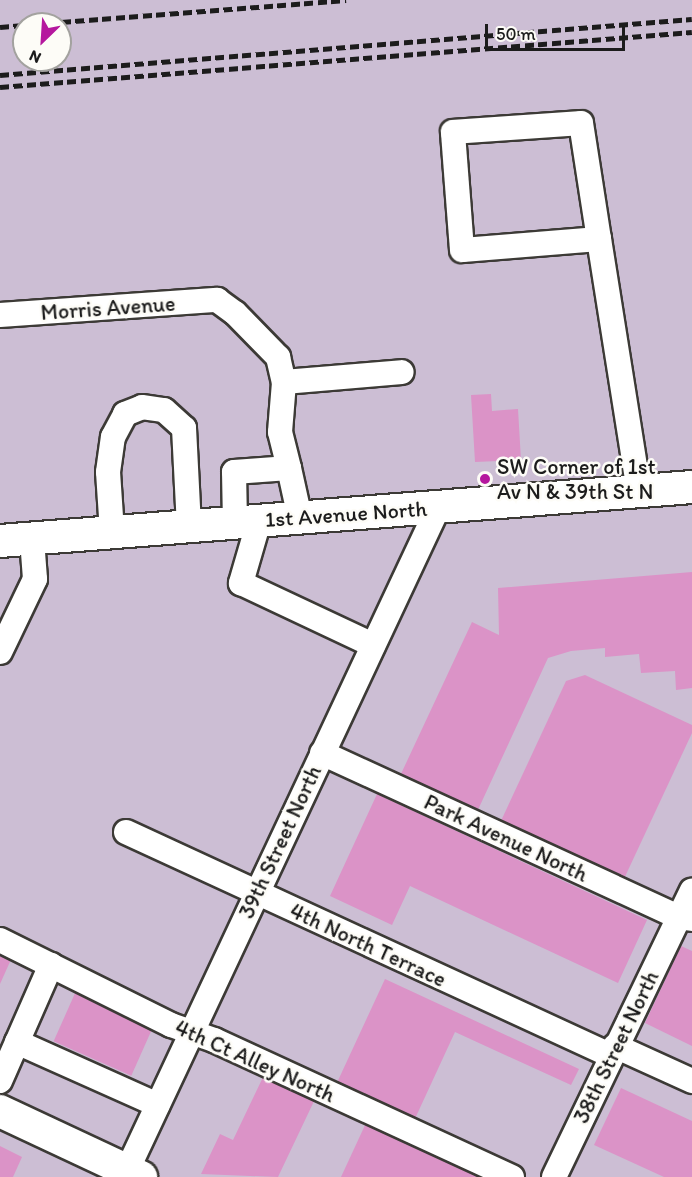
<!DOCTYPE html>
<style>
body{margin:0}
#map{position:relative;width:692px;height:1177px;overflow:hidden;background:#f0e6cc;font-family:Itim,sans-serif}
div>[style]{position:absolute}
.industrial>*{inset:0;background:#ccbed4}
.building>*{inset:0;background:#db93c7;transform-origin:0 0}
.roads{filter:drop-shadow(2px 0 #3c3a36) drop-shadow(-2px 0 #3c3a36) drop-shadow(0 2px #3c3a36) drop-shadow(0 -2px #3c3a36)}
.minor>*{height:24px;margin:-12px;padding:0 12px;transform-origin:12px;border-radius:12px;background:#fff}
.major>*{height:32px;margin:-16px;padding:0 16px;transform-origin:16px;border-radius:16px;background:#fff}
.rail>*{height:4.5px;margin-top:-2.25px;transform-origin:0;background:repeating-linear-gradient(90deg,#1c1c1c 0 9px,transparent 0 13.5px)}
.dots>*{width:16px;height:16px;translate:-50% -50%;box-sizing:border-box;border:3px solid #fdfcf7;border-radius:50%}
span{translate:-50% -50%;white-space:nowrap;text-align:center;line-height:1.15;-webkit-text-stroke:5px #fdfcf7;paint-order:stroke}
.street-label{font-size:22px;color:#1c1c1c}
.poi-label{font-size:22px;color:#1c1c1c}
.left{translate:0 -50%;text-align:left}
.north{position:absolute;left:12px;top:12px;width:60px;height:60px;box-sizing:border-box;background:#fdfcf7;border:2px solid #a3a29f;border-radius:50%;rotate:205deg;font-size:16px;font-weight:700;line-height:24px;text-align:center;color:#1c1c1c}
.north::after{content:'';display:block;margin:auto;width:21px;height:27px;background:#b5179e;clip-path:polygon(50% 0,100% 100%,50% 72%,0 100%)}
.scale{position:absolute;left:485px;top:24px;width:140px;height:27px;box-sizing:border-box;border:3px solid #1c1c1c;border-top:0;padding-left:8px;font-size:18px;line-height:21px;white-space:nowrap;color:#1c1c1c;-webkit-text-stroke:4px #fdfcf7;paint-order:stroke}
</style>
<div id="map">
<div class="industrial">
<div style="clip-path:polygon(evenodd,0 0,692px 0,692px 1177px,0 1177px,0 0,24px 24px,60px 24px,60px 60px,24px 60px,24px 24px)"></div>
</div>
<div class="building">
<div style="clip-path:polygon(491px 394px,492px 411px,518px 409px,521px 460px,475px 462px,471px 395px)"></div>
<div style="clip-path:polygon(692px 572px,692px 688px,676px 690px,675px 671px,641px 673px,639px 654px,605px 657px,605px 648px,571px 651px,548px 658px,477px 812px,400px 776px,472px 622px,499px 635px,498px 588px)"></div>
<div style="clip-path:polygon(585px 675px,692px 725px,692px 733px,623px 881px,500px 823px,566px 681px)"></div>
<div style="clip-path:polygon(377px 794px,647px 920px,618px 983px,410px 886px,392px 925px,330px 896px)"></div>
<div style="clip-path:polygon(681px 946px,692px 951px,692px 1046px,645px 1023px)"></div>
<div style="clip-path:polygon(0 949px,13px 955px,0 984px)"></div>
<div style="clip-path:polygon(385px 979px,579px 1069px,571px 1085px,455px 1032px,413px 1123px,335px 1087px)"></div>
<div style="left:76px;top:991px;width:85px;height:55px;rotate:24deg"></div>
<div style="clip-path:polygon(265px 1073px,316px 1097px,278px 1177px,201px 1174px,220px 1134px,233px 1140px)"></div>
<div style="clip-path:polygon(621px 1088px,692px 1121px,692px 1177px,664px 1177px,594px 1145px)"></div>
<div style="clip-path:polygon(366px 1123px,484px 1177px,341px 1177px)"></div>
<div style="clip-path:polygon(0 1146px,22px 1157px,13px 1177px,0 1177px)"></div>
</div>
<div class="roads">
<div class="minor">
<div style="left:599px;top:239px;width:137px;rotate:175.4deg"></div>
<div style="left:462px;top:250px;width:118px;rotate:-94.4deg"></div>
<div style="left:453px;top:132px;width:128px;rotate:-4deg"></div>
<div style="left:581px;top:123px;width:117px;rotate:81.2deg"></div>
<div style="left:599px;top:239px;width:255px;rotate:81deg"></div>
<div style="left:0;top:315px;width:218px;rotate:-4deg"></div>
<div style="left:217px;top:300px;width:22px;rotate:36deg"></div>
<div style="left:235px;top:313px;width:62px;rotate:45.7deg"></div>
<div style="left:278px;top:357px;width:26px;rotate:77deg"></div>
<div style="left:289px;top:468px;width:37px;rotate:-104deg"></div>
<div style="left:280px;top:432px;width:50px;rotate:-85.4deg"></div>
<div style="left:284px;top:382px;width:118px;rotate:-4.8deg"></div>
<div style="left:259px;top:521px;width:65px;rotate:106.2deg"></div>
<div style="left:241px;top:583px;width:146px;rotate:25.2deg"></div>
<div style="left:235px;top:523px;width:51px;rotate:-91.1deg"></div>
<div style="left:234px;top:472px;width:55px;rotate:-4.2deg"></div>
<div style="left:289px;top:468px;width:51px;rotate:77.6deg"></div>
<div style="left:112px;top:532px;width:60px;rotate:-93.8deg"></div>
<div style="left:108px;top:472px;width:35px;rotate:-82deg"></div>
<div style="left:113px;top:437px;width:26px;rotate:-62deg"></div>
<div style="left:125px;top:414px;width:18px;rotate:-22deg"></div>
<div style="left:142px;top:407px;width:22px;rotate:8deg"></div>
<div style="left:164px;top:410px;width:27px;rotate:42deg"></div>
<div style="left:184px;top:428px;width:98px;rotate:87.1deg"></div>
<div style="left:0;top:652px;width:81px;rotate:-64.4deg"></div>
<div style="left:35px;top:579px;width:40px;rotate:-94.3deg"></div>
<div style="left:322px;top:753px;width:392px;rotate:24.7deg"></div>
<div style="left:678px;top:917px;width:14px;rotate:8deg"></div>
<div style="left:126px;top:832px;width:533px;rotate:24.74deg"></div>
<div style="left:0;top:940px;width:191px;rotate:26.4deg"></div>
<div style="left:171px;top:1025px;width:46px;rotate:19.2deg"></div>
<div style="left:214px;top:1040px;width:328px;rotate:24.7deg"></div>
<div style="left:17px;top:1042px;width:154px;rotate:24.1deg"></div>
<div style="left:615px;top:1046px;width:85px;rotate:24.4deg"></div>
<div style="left:0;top:1081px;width:127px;rotate:-66.3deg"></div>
<div style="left:124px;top:1177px;width:739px;rotate:-64.86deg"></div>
<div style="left:554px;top:1177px;width:318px;rotate:-64.3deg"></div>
</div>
<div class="major">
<div style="left:0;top:541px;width:694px;rotate:-4.46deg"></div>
<div style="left:0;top:1111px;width:156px;rotate:25.1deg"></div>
</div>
</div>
<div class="rail">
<div style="left:35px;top:24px;width:312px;rotate:-4.4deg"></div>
<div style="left:0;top:27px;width:24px;rotate:-5deg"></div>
<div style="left:0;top:75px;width:694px;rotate:-4.63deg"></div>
<div style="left:0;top:87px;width:694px;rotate:-4.54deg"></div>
</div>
<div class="dots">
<div style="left:485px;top:479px;background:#b5179e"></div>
</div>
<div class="street-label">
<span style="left:108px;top:308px;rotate:-4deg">Morris Avenue</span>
<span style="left:346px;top:514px;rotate:-4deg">1st Avenue North</span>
<span style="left:506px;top:838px;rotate:25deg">Park Avenue North</span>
<span style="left:280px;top:842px;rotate:-65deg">39th Street North</span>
<span style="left:368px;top:945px;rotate:25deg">4th North Terrace</span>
<span style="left:616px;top:1047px;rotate:-64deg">38th Street North</span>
<span style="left:255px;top:1061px;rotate:24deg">4th Ct Alley North</span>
</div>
<div class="poi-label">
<span class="left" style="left:497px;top:479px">SW Corner of 1st<br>Av N &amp; 39th St N</span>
</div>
<div class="north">N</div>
<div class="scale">50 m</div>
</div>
